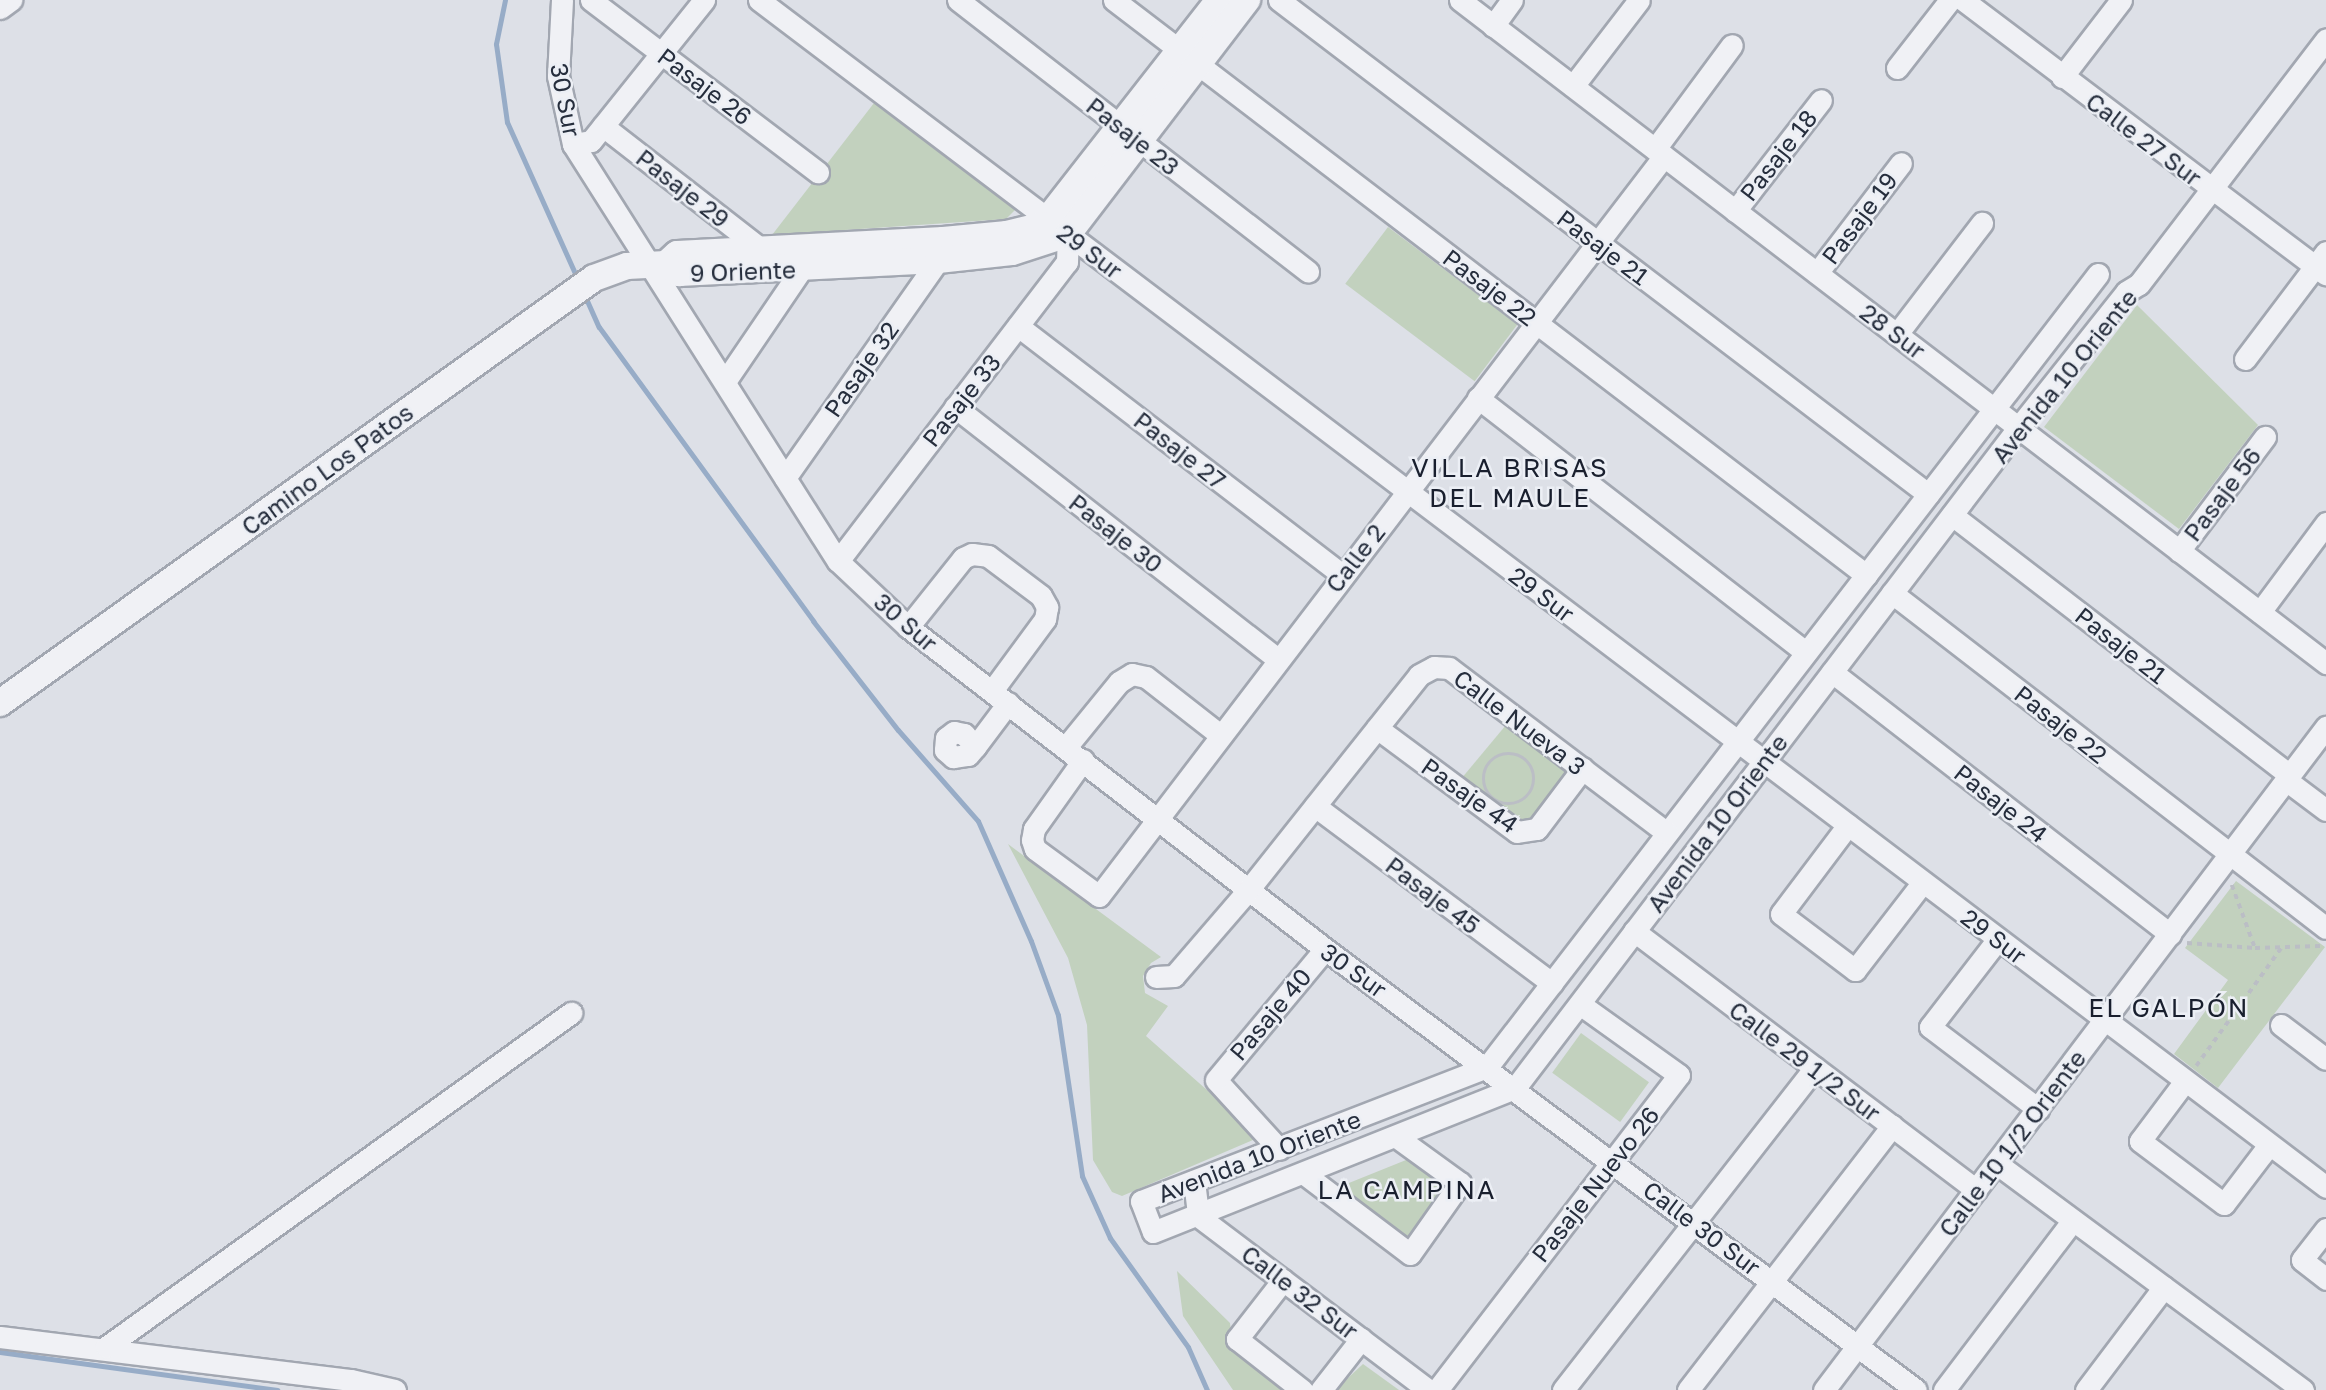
<!DOCTYPE html>
<meta charset="utf-8">
<style>
body{margin:0}
#map{position:relative;width:2326px;height:1390px;overflow:hidden;background:#dde0e7;font-family:"Golos Text",sans-serif}
div>[style]{position:absolute}
.green>*{inset:0;background:#c2d1be;transform-origin:0 0}
.stream>*{height:5px;margin:-2.5px;padding:0 2.5px;transform-origin:2.5px;border-radius:2.5px;background:#97acc7}
.path>*{height:3.5px;margin-top:-1.75px;transform-origin:0;background:repeating-linear-gradient(90deg,#bbbec5 0 5px,transparent 0 10px)}
.path>.ring{margin:-1.75px;padding:0;box-sizing:content-box;background:none;border:3.5px solid #bbbec5;border-radius:50%}
.roads{filter:drop-shadow(2px 0 #a2a7b1) drop-shadow(-2px 0 #a2a7b1) drop-shadow(0 2px #a2a7b1) drop-shadow(0 -2px #a2a7b1)}
.minor>*{height:21px;margin:-10.5px;padding:0 10.5px;transform-origin:10.5px;border-radius:10.5px;background:#f0f1f5}
.tertiary>*{height:26px;margin:-13px;padding:0 13px;transform-origin:13px;border-radius:13px;background:#f0f1f5}
span{translate:-50% -50%;white-space:nowrap;text-align:center;line-height:1.15;-webkit-text-stroke:5px #eceff5;paint-order:stroke}
.street-label{font-size:24px;color:#262e3d}
.neighbourhood-label{font-size:26px;color:#191f2e;letter-spacing:2px}
</style>
<div id="map">
<div class="green">
<div style="clip-path:polygon(874px 103px,1016px 209px,1006px 219px,772px 235px)"></div>
<div style="left:1388px;top:227px;width:162px;height:71px;rotate:37deg"></div>
<div style="clip-path:polygon(2137px 305px,2258px 425px,2179px 529px,2044px 427px)"></div>
<div style="clip-path:polygon(1506px 725px,1570px 774px,1534px 822px,1518px 824px,1461px 779px)"></div>
<div style="clip-path:polygon(1008px 844px,1161px 957px,1151px 963px,1143px 976px,1145px 993px,1168px 1006px,1146px 1036px,1260px 1137px,1122px 1196px,1112px 1192px,1093px 1160px,1087px 1025px,1068px 958px)"></div>
<div style="clip-path:polygon(2236px 881px,2325px 947px,2218px 1088px,2174px 1054px,2228px 980px,2185px 948px)"></div>
<div style="left:1581px;top:1033px;width:84px;height:49px;rotate:36deg"></div>
<div style="clip-path:polygon(1411px 1158px,1448px 1183px,1408px 1238px,1334px 1189px)"></div>
<div style="clip-path:polygon(1177px 1271px,1230px 1323px,1233px 1350px,1291px 1390px,1233px 1390px,1183px 1316px)"></div>
<div style="clip-path:polygon(1363px 1364px,1399px 1390px,1335px 1390px)"></div>
</div>
<div class="stream">
<div style="left:505px;top:0;width:45px;rotate:101.6deg"></div>
<div style="left:496px;top:44px;width:79px;rotate:82deg"></div>
<div style="left:507px;top:122px;width:175px;rotate:65.8deg"></div>
<div style="left:584px;top:294px;width:36px;rotate:66deg"></div>
<div style="left:599px;top:327px;width:364px;rotate:53.9deg"></div>
<div style="left:813px;top:621px;width:138px;rotate:52.1deg"></div>
<div style="left:898px;top:730px;width:121px;rotate:48.7deg"></div>
<div style="left:978px;top:821px;width:131px;rotate:66.2deg"></div>
<div style="left:1031px;top:941px;width:79px;rotate:70deg"></div>
<div style="left:1058px;top:1015px;width:163px;rotate:81.5deg"></div>
<div style="left:1082px;top:1176px;width:68px;rotate:65.7deg"></div>
<div style="left:1110px;top:1238px;width:134px;rotate:54.4deg"></div>
<div style="left:1188px;top:1347px;width:47px;rotate:66.2deg"></div>
<div style="left:0;top:1352px;width:280px;rotate:7.8deg"></div>
</div>
<div class="path">
<div class="ring" style="left:1484px;top:754px;width:46.5px;height:46.5px"></div>
<div style="left:2232px;top:885px;width:67px;rotate:69.9deg"></div>
<div style="left:2255px;top:948px;width:65px;rotate:-1.8deg"></div>
<div style="left:2187px;top:943px;width:68px;rotate:4.2deg"></div>
<div style="left:2196px;top:1066px;width:145px;rotate:-54.2deg"></div>
</div>
<div class="roads">
<div class="minor">
<div style="left:562px;top:0;width:76px;rotate:93deg"></div>
<div style="left:558px;top:76px;width:70px;rotate:77.6deg"></div>
<div style="left:573px;top:144px;width:494px;rotate:57.6deg"></div>
<div style="left:838px;top:561px;width:96px;rotate:43.3deg"></div>
<div style="left:908px;top:627px;width:527px;rotate:37.67deg"></div>
<div style="left:1325px;top:949px;width:737px;rotate:36.73deg"></div>
<div style="left:591px;top:0;width:285px;rotate:37.2deg"></div>
<div style="left:759px;top:0;width:1966px;rotate:37.14deg"></div>
<div style="left:958px;top:0;width:443px;rotate:37.8deg"></div>
<div style="left:1114px;top:0;width:947px;rotate:37.4deg"></div>
<div style="left:1279px;top:0;width:816px;rotate:37.28deg"></div>
<div style="left:1460px;top:0;width:1091px;rotate:37.44deg"></div>
<div style="left:1963px;top:0;width:455px;rotate:37.1deg"></div>
<div style="left:0;top:8px;width:14px;rotate:-36deg"></div>
<div style="left:1493px;top:26px;width:32px;rotate:-54deg"></div>
<div style="left:1897px;top:68px;width:86px;rotate:-52.1deg"></div>
<div style="left:2062px;top:77px;width:97px;rotate:-52.5deg"></div>
<div style="left:1573px;top:86px;width:108px;rotate:-52.5deg"></div>
<div style="left:603px;top:126px;width:202px;rotate:37.9deg"></div>
<div style="left:573px;top:144px;width:18px;rotate:-9deg"></div>
<div style="left:591px;top:141px;width:181px;rotate:-51.3deg"></div>
<div style="left:1655px;top:149px;width:129px;rotate:-53.5deg"></div>
<div style="left:1735px;top:211px;width:140px;rotate:-52.2deg"></div>
<div style="left:1817px;top:273px;width:138px;rotate:-52.6deg"></div>
<div style="left:2098px;top:274px;width:1001px;rotate:127.61deg"></div>
<div style="left:1487px;top:1067px;width:371px;rotate:158.8deg"></div>
<div style="left:1141px;top:1201px;width:33px;rotate:69deg"></div>
<div style="left:1153px;top:1232px;width:390px;rotate:-21.7deg"></div>
<div style="left:1515px;top:1088px;width:830px;rotate:-52.69deg"></div>
<div style="left:2018px;top:428px;width:174px;rotate:-51.5deg"></div>
<div style="left:2126px;top:292px;width:15px;rotate:-32deg"></div>
<div style="left:2139px;top:284px;width:308px;rotate:-52.6deg"></div>
<div style="left:1018px;top:326px;width:409px;rotate:37.5deg"></div>
<div style="left:1897px;top:334px;width:140px;rotate:-52.6deg"></div>
<div style="left:2245px;top:359px;width:134px;rotate:-52.9deg"></div>
<div style="left:726px;top:380px;width:135px;rotate:-55.8deg"></div>
<div style="left:1478px;top:398px;width:415px;rotate:37.8deg"></div>
<div style="left:955px;top:407px;width:409px;rotate:38deg"></div>
<div style="left:785px;top:478px;width:266px;rotate:-54.9deg"></div>
<div style="left:1952px;top:515px;width:426px;rotate:37.6deg"></div>
<div style="left:2179px;top:551px;width:143px;rotate:-53deg"></div>
<div style="left:838px;top:561px;width:377px;rotate:-52.6deg"></div>
<div style="left:1067px;top:262px;width:28px;rotate:-88deg"></div>
<div style="left:1892px;top:593px;width:548px;rotate:37.66deg"></div>
<div style="left:2260px;top:612px;width:111px;rotate:-53.4deg"></div>
<div style="left:908px;top:627px;width:88px;rotate:-51.4deg"></div>
<div style="left:963px;top:558px;width:10px;rotate:-24deg"></div>
<div style="left:972px;top:554px;width:16px;rotate:7deg"></div>
<div style="left:988px;top:556px;width:66px;rotate:37deg"></div>
<div style="left:1041px;top:596px;width:13px;rotate:61deg"></div>
<div style="left:1047px;top:607px;width:12px;rotate:99deg"></div>
<div style="left:1045px;top:619px;width:89px;rotate:126.4deg"></div>
<div style="left:1832px;top:672px;width:428px;rotate:37.8deg"></div>
<div style="left:1377px;top:728px;width:174px;rotate:36.6deg"></div>
<div style="left:1517px;top:832px;width:20px;rotate:-9deg"></div>
<div style="left:1537px;top:829px;width:76px;rotate:-53deg"></div>
<div style="left:975px;top:747px;width:17px;rotate:-130deg"></div>
<div style="left:964px;top:734px;width:10px;rotate:-169deg"></div>
<div style="left:954px;top:732px;width:10px;rotate:143deg"></div>
<div style="left:946px;top:738px;width:12px;rotate:95deg"></div>
<div style="left:945px;top:750px;width:11px;rotate:41deg"></div>
<div style="left:953px;top:757px;width:15px;rotate:-8deg"></div>
<div style="left:968px;top:755px;width:11px;rotate:-49deg"></div>
<div style="left:975px;top:747px;width:55px;rotate:-53.1deg"></div>
<div style="left:1066px;top:747px;width:84px;rotate:-50.8deg"></div>
<div style="left:1119px;top:682px;width:15px;rotate:-32deg"></div>
<div style="left:1132px;top:674px;width:14px;rotate:12deg"></div>
<div style="left:1146px;top:677px;width:93px;rotate:38deg"></div>
<div style="left:1083px;top:760px;width:85px;rotate:125.4deg"></div>
<div style="left:1034px;top:829px;width:11px;rotate:100deg"></div>
<div style="left:1032px;top:840px;width:9px;rotate:72deg"></div>
<div style="left:1035px;top:849px;width:79px;rotate:36.3deg"></div>
<div style="left:1099px;top:896px;width:931px;rotate:-52.64deg"></div>
<div style="left:2286px;top:780px;width:50px;rotate:36.9deg"></div>
<div style="left:1315px;top:806px;width:296px;rotate:36.8deg"></div>
<div style="left:1848px;top:825px;width:111px;rotate:127deg"></div>
<div style="left:1781px;top:914px;width:93px;rotate:37.1deg"></div>
<div style="left:1855px;top:970px;width:111px;rotate:-52.3deg"></div>
<div style="left:1634px;top:931px;width:429px;rotate:37.1deg"></div>
<div style="left:1998px;top:939px;width:111px;rotate:127.7deg"></div>
<div style="left:1930px;top:1027px;width:136px;rotate:37.2deg"></div>
<div style="left:1156px;top:977px;width:18px;rotate:-3deg"></div>
<div style="left:1174px;top:976px;width:115px;rotate:-49.2deg"></div>
<div style="left:1249px;top:889px;width:273px;rotate:-51.5deg"></div>
<div style="left:1419px;top:675px;width:17px;rotate:-28deg"></div>
<div style="left:1434px;top:667px;width:15px;rotate:4deg"></div>
<div style="left:1449px;top:668px;width:273px;rotate:37.1deg"></div>
<div style="left:2281px;top:1025px;width:56px;rotate:37.1deg"></div>
<div style="left:2185px;top:1081px;width:75px;rotate:126.9deg"></div>
<div style="left:2140px;top:1141px;width:105px;rotate:36.9deg"></div>
<div style="left:2224px;top:1204px;width:74px;rotate:-52.7deg"></div>
<div style="left:1279px;top:1149px;width:93px;rotate:-132.4deg"></div>
<div style="left:1216px;top:1080px;width:170px;rotate:-50.2deg"></div>
<div style="left:1996px;top:1163px;width:382px;rotate:36.5deg"></div>
<div style="left:1303px;top:1173px;width:134px;rotate:37.1deg"></div>
<div style="left:1410px;top:1254px;width:87px;rotate:-54.8deg"></div>
<div style="left:1460px;top:1183px;width:80px;rotate:-144.1deg"></div>
<div style="left:1194px;top:1181px;width:35px;rotate:83deg"></div>
<div style="left:1198px;top:1216px;width:288px;rotate:37.1deg"></div>
<div style="left:2326px;top:1229px;width:39px;rotate:128deg"></div>
<div style="left:2302px;top:1260px;width:31px;rotate:38deg"></div>
<div style="left:1283px;top:1280px;width:75px;rotate:127.9deg"></div>
<div style="left:1237px;top:1339px;width:83px;rotate:38.1deg"></div>
<div style="left:0;top:1337px;width:354px;rotate:7deg"></div>
<div style="left:351px;top:1380px;width:45px;rotate:12.8deg"></div>
<div style="left:106px;top:1347px;width:573px;rotate:-35.69deg"></div>
<div style="left:1321px;top:1390px;width:65px;rotate:-51.9deg"></div>
<div style="left:1437px;top:1390px;width:397px;rotate:-52.5deg"></div>
<div style="left:1679px;top:1075px;width:122px;rotate:-144.4deg"></div>
<div style="left:1563px;top:1390px;width:409px;rotate:-52deg"></div>
<div style="left:1688px;top:1390px;width:334px;rotate:-52.3deg"></div>
<div style="left:1824px;top:1390px;width:832px;rotate:-52.87deg"></div>
<div style="left:1944px;top:1390px;width:213px;rotate:-52.8deg"></div>
<div style="left:2086px;top:1390px;width:129px;rotate:-52.9deg"></div>
</div>
<div class="tertiary">
<div style="left:1219px;top:0;width:286px;rotate:128deg"></div>
<div style="left:1043px;top:225px;width:37px;rotate:166deg"></div>
<div style="left:1007px;top:234px;width:64px;rotate:174.6deg"></div>
<div style="left:943px;top:240px;width:266px;rotate:177deg"></div>
<div style="left:677px;top:254px;width:15px;rotate:138deg"></div>
<div style="left:666px;top:264px;width:16px;rotate:35deg"></div>
<div style="left:679px;top:273px;width:259px;rotate:-2.9deg"></div>
<div style="left:938px;top:260px;width:74px;rotate:-6.2deg"></div>
<div style="left:1012px;top:252px;width:59px;rotate:-17.8deg"></div>
<div style="left:1068px;top:234px;width:295px;rotate:-52.6deg"></div>
<div style="left:0;top:703px;width:730px;rotate:-35.58deg"></div>
<div style="left:594px;top:278px;width:35px;rotate:-20deg"></div>
<div style="left:627px;top:266px;width:39px;rotate:-3deg"></div>
</div>
</div>
<div class="street-label">
<span style="left:705px;top:86px;rotate:37deg">Pasaje 26</span>
<span style="left:566px;top:100px;rotate:79deg">30 Sur</span>
<span style="left:1133px;top:136px;rotate:38deg">Pasaje 23</span>
<span style="left:2144px;top:139px;rotate:37deg">Calle 27 Sur</span>
<span style="left:1778px;top:155px;rotate:-52deg">Pasaje 18</span>
<span style="left:683px;top:188px;rotate:38deg">Pasaje 29</span>
<span style="left:1859px;top:218px;rotate:-53deg">Pasaje 19</span>
<span style="left:1603px;top:247px;rotate:37deg">Pasaje 21</span>
<span style="left:1090px;top:251px;rotate:37deg">29 Sur</span>
<span style="left:743px;top:271px;rotate:-2deg">9 Oriente</span>
<span style="left:1490px;top:287px;rotate:37deg">Pasaje 22</span>
<span style="left:1893px;top:331px;rotate:37deg">28 Sur</span>
<span style="left:861px;top:369px;rotate:-55deg">Pasaje 32</span>
<span style="left:2064px;top:376px;rotate:-51deg">Avenida 10 Oriente</span>
<span style="left:961px;top:400px;rotate:-52deg">Pasaje 33</span>
<span style="left:1180px;top:450px;rotate:38deg">Pasaje 27</span>
<span style="left:327px;top:469px;rotate:-36deg">Camino Los Patos</span>
<span style="left:2222px;top:494px;rotate:-53deg">Pasaje 56</span>
<span style="left:1116px;top:533px;rotate:38deg">Pasaje 30</span>
<span style="left:1355px;top:558px;rotate:-52deg">Calle 2</span>
<span style="left:1542px;top:594px;rotate:37deg">29 Sur</span>
<span style="left:906px;top:622px;rotate:41deg">30 Sur</span>
<span style="left:2121px;top:645px;rotate:38deg">Pasaje 21</span>
<span style="left:1520px;top:722px;rotate:37deg">Calle Nueva 3</span>
<span style="left:2061px;top:724px;rotate:38deg">Pasaje 22</span>
<span style="left:1470px;top:795px;rotate:35deg">Pasaje 44</span>
<span style="left:2001px;top:803px;rotate:38deg">Pasaje 24</span>
<span style="left:1717px;top:823px;rotate:-53deg">Avenida 10 Oriente</span>
<span style="left:1433px;top:895px;rotate:37deg">Pasaje 45</span>
<span style="left:1994px;top:936px;rotate:37deg">29 Sur</span>
<span style="left:1354px;top:970px;rotate:36deg">30 Sur</span>
<span style="left:1270px;top:1014px;rotate:-50deg">Pasaje 40</span>
<span style="left:1805px;top:1061px;rotate:37deg">Calle 29 1/2 Sur</span>
<span style="left:2012px;top:1143px;rotate:-53deg">Calle 10 1/2 Oriente</span>
<span style="left:1259px;top:1156px;rotate:-21deg">Avenida 10 Oriente</span>
<span style="left:1595px;top:1184px;rotate:-52deg">Pasaje Nuevo 26</span>
<span style="left:1702px;top:1228px;rotate:37deg">Calle 30 Sur</span>
<span style="left:1300px;top:1292px;rotate:37deg">Calle 32 Sur</span>
</div>
<div class="neighbourhood-label">
<span style="left:1510px;top:483px">VILLA BRISAS<br>DEL MAULE</span>
<span style="left:2169px;top:1008px">EL GALPÓN</span>
<span style="left:1407px;top:1190px">LA CAMPINA</span>
</div>
</div>
